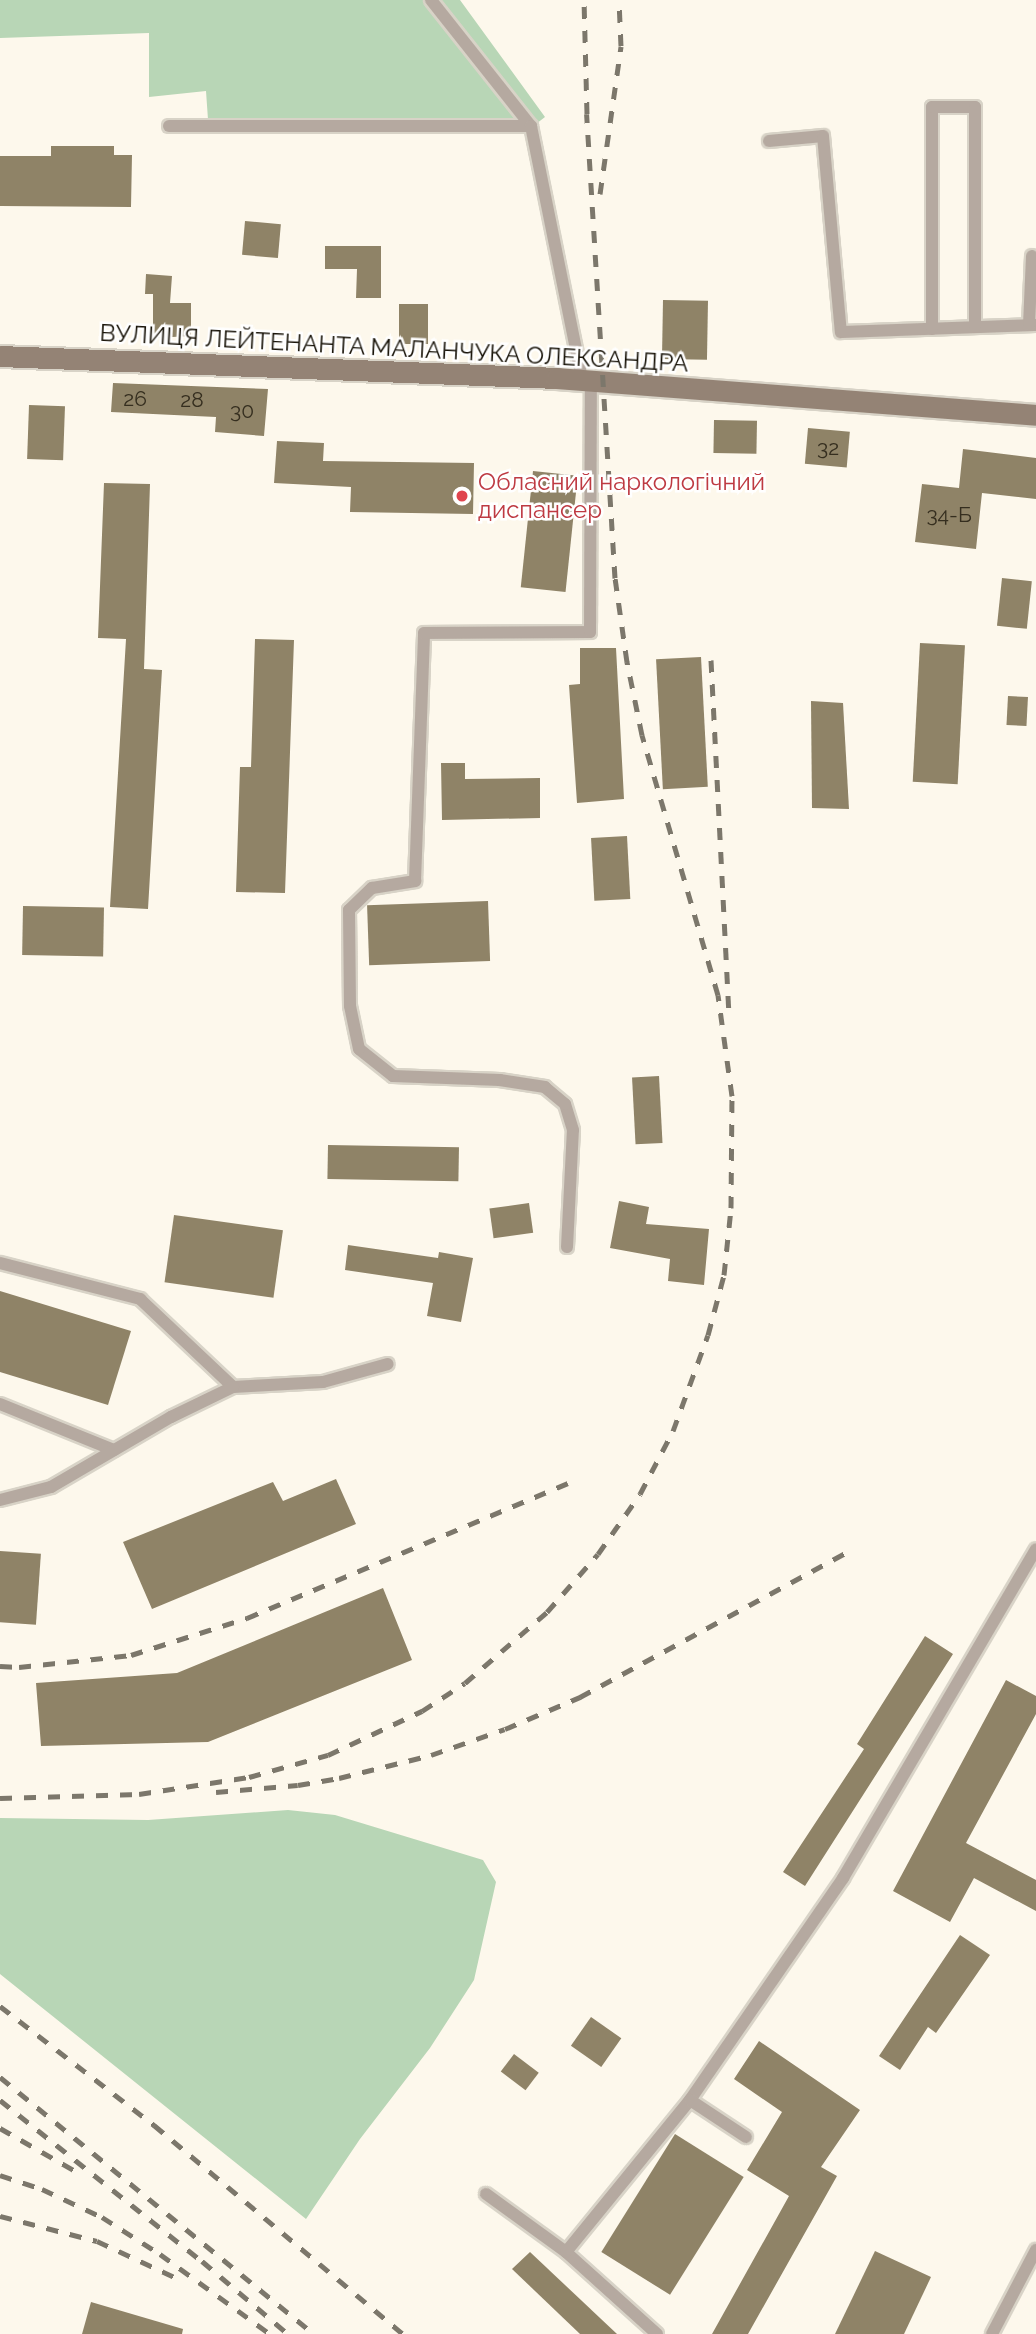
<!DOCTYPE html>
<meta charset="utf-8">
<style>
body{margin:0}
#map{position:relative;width:1036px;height:2334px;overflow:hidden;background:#fdf8ec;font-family:Raleway,sans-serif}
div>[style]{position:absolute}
.green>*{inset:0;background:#b8d6b6}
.building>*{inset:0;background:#8f8367;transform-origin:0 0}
.roads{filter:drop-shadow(2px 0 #d8d3c7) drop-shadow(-2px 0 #d8d3c7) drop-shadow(0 2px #d8d3c7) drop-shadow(0 -2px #d8d3c7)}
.lane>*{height:12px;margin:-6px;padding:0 6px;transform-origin:6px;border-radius:6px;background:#b5a9a0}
.secondary>*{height:21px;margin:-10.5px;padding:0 10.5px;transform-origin:10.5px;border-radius:10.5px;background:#948375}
.rail>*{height:5px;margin-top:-2.5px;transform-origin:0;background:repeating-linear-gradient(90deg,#7c776b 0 12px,transparent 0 24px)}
.dots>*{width:19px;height:19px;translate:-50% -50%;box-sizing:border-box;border:4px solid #fff;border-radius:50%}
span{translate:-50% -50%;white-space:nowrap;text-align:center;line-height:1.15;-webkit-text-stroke:5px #fff;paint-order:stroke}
.number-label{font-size:21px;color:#352e1f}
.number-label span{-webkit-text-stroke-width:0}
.street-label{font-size:24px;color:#171207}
.health-label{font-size:24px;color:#be3a42}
.left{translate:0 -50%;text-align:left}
</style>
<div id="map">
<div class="green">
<div style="clip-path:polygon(0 0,460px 0,545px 117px,523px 134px,209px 134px,206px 91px,149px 97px,149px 33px,0 38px)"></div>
<div style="clip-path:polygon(288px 1810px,335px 1815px,483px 1860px,496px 1882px,474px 1980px,430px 2048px,360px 2139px,306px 2219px,0 1974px,0 1818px,148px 1820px)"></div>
</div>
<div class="building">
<div style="clip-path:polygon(51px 146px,114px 146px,114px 155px,132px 155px,131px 207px,0 206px,0 156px,51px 156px)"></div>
<div style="left:245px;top:221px;width:36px;height:34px;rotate:5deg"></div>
<div style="clip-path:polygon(325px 246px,381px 246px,381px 298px,356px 298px,357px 269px,325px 269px)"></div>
<div style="clip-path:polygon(146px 274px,172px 276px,170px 303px,191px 303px,191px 336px,153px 338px,153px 294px,145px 294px)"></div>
<div style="left:663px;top:300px;width:45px;height:59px;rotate:1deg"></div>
<div style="left:428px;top:304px;width:40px;height:29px;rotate:90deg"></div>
<div style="clip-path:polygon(113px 383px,268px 389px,264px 436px,215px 432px,216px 417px,111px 412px)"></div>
<div style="left:29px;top:405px;width:36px;height:54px;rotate:2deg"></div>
<div style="left:714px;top:420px;width:43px;height:33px;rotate:1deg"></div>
<div style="left:808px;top:428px;width:42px;height:36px;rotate:5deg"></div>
<div style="clip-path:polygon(277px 441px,324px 443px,323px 461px,474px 463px,473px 514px,350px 512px,351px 487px,274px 483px)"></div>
<div style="clip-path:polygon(963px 449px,1036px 458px,1036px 499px,982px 493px,976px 549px,915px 542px,922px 484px,959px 488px)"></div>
<div style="left:533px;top:471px;width:45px;height:117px;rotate:6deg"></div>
<div style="clip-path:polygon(104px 483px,150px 484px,144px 669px,162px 670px,148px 909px,110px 907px,126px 639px,98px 638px)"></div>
<div style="left:1002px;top:578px;width:30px;height:48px;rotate:6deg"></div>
<div style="clip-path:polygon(255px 639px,294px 640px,285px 893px,236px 892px,240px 767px,251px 767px)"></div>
<div style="left:920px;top:643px;width:45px;height:139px;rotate:3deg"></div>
<div style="clip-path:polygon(580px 648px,616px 648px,624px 799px,577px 803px,569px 685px,580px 684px)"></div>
<div style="left:701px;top:657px;width:130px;height:45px;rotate:87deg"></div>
<div style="left:1008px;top:696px;width:20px;height:29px;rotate:3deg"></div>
<div style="clip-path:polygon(811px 701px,843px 703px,849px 809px,812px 808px)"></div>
<div style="clip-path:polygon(441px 763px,465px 763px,465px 779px,540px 778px,540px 818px,442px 820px)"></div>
<div style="left:627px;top:836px;width:63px;height:36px;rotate:87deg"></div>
<div style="left:488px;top:901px;width:60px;height:121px;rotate:88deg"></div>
<div style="left:23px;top:906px;width:81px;height:49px;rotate:1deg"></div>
<div style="left:659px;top:1076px;width:67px;height:27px;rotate:87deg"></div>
<div style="left:328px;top:1145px;width:131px;height:34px;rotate:1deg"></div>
<div style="clip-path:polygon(619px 1201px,649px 1207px,646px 1224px,709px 1229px,704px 1285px,668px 1281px,670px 1259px,610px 1248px)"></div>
<div style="left:529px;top:1203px;width:30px;height:40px;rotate:82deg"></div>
<div style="left:174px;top:1215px;width:110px;height:68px;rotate:8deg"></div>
<div style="clip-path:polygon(348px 1245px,438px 1258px,439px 1252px,473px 1258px,461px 1322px,427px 1316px,433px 1283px,345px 1270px)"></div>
<div style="clip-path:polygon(0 1291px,131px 1331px,108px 1405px,0 1372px)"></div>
<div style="clip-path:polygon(336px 1479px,356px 1524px,152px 1609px,123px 1542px,273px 1482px,283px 1501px)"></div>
<div style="left:0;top:1551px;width:41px;height:71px;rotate:4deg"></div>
<div style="clip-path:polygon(383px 1588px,412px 1660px,208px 1742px,41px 1746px,36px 1683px,177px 1673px)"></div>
<div style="clip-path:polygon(925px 1636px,953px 1654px,805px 1886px,783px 1872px,864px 1749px,857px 1744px)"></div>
<div style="clip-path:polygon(1006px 1680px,1036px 1696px,1036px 1714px,966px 1843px,1036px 1880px,1036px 1911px,974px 1878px,950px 1922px,893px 1891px)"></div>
<div style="clip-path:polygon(960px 1935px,990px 1955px,936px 2033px,928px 2027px,900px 2070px,879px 2056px)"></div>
<div style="left:591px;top:2017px;width:37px;height:35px;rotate:35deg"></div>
<div style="clip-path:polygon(759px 2041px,860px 2110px,821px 2167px,837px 2176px,748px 2334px,712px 2334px,789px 2196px,747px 2170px,782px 2112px,734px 2079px)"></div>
<div style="left:514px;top:2054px;width:31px;height:22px;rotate:37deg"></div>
<div style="left:675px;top:2134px;width:81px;height:139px;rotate:32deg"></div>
<div style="clip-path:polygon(875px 2251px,931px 2277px,904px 2334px,835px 2334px)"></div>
<div style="clip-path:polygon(530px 2252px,617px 2334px,580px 2334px,512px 2269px)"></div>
<div style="clip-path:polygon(91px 2302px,183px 2329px,182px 2334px,82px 2334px)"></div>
</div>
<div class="roads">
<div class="lane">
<div style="left:431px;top:0;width:161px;rotate:51.6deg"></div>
<div style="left:169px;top:126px;width:362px"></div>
<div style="left:531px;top:126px;width:259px;rotate:78.6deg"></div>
<div style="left:769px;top:141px;width:54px;rotate:-5.3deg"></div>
<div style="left:823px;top:136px;width:197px;rotate:84.8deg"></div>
<div style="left:841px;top:332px;width:195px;rotate:-2.1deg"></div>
<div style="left:1029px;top:325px;width:69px;rotate:-87.5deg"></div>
<div style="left:932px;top:329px;width:222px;rotate:-90deg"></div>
<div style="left:932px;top:107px;width:43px"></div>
<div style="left:975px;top:107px;width:220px;rotate:90deg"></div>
<div style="left:567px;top:1247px;width:117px;rotate:-87.1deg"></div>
<div style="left:573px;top:1130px;width:27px;rotate:-107deg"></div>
<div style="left:565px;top:1104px;width:26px;rotate:-140deg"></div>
<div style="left:545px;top:1087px;width:46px;rotate:-171.2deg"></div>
<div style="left:500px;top:1080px;width:107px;rotate:-177.9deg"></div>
<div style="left:393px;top:1076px;width:43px;rotate:-141.5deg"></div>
<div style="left:359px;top:1049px;width:44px;rotate:-101.8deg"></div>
<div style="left:350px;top:1006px;width:96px;rotate:-90.6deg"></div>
<div style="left:349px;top:910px;width:32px;rotate:-44deg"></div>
<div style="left:372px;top:888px;width:44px;rotate:-9.2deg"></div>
<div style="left:415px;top:881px;width:248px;rotate:-87.9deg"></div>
<div style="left:424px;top:633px;width:166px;rotate:-0.3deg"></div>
<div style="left:590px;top:632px;width:252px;rotate:-89.8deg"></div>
<div style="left:0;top:1263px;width:145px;rotate:14.4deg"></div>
<div style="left:140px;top:1299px;width:128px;rotate:43.4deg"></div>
<div style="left:233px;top:1387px;width:90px;rotate:-3.2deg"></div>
<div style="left:323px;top:1382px;width:67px;rotate:-15.5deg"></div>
<div style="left:0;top:1404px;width:123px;rotate:22deg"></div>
<div style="left:0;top:1500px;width:53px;rotate:-14.3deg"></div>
<div style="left:51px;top:1487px;width:139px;rotate:-30.3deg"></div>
<div style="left:171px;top:1417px;width:69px;rotate:-25.8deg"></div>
<div style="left:690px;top:2100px;width:270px;rotate:-55.4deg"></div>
<div style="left:843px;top:1878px;width:381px;rotate:-59.6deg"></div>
<div style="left:486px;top:2194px;width:99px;rotate:35.9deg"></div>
<div style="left:657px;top:2334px;width:122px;rotate:-138deg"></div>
<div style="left:566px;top:2252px;width:196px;rotate:-50.8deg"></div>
<div style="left:690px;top:2100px;width:67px;rotate:33.5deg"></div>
<div style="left:992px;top:2334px;width:95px;rotate:-62.4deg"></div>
</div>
<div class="secondary">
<div style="left:0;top:356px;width:557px;rotate:2.26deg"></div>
<div style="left:557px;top:378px;width:480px;rotate:4.4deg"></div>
</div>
</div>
<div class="rail">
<div style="left:600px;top:194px;width:149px;rotate:-81.9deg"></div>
<div style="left:621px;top:46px;width:46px;rotate:-92.5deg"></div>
<div style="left:711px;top:660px;width:352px;rotate:87.1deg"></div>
<div style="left:0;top:1666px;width:19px;rotate:3deg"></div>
<div style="left:19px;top:1667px;width:113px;rotate:-6.1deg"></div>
<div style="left:131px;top:1655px;width:122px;rotate:-17.7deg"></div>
<div style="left:247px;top:1618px;width:348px;rotate:-22.8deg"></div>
<div style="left:216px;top:1792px;width:82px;rotate:-4.9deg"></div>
<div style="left:298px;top:1785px;width:42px;rotate:-9.7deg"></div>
<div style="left:339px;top:1778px;width:95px;rotate:-14deg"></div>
<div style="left:431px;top:1755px;width:78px;rotate:-19.4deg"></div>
<div style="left:505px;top:1729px;width:82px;rotate:-23.1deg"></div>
<div style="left:580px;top:1697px;width:304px;rotate:-28.5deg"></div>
<div style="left:0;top:1798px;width:139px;rotate:-1.6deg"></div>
<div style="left:139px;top:1794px;width:111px;rotate:-8.8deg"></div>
<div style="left:249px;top:1777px;width:82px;rotate:-15.6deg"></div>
<div style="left:328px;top:1755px;width:104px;rotate:-25.1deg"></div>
<div style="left:422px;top:1711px;width:51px;rotate:-33.1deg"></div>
<div style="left:465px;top:1683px;width:108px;rotate:-40.9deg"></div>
<div style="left:547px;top:1612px;width:77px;rotate:-48.7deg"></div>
<div style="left:598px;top:1554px;width:73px;rotate:-55deg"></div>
<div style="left:640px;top:1494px;width:71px;rotate:-62.4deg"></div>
<div style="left:673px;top:1431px;width:102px;rotate:-70deg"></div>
<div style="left:708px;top:1335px;width:62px;rotate:-75.1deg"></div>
<div style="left:724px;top:1275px;width:67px;rotate:-84deg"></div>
<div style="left:731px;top:1208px;width:112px;rotate:-89.5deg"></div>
<div style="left:732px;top:1096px;width:102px;rotate:-97.9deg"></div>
<div style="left:718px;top:995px;width:271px;rotate:-106.3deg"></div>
<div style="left:642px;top:735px;width:75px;rotate:-101.6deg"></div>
<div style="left:627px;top:662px;width:85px;rotate:-98.1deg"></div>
<div style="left:615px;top:578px;width:465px;rotate:-93.5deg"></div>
<div style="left:587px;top:114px;width:114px;rotate:-91.5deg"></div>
<div style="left:0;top:2006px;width:195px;rotate:37.7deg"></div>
<div style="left:154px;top:2125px;width:325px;rotate:40deg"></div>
<div style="left:0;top:2077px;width:406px;rotate:39.3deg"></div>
<div style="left:0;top:2100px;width:258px;rotate:38.6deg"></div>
<div style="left:202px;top:2261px;width:113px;rotate:40.3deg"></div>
<div style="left:0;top:2128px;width:91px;rotate:29.7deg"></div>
<div style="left:0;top:2175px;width:44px;rotate:18.4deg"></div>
<div style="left:42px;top:2189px;width:66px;rotate:25deg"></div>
<div style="left:102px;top:2217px;width:69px;rotate:32.5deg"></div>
<div style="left:160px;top:2254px;width:136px;rotate:36deg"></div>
<div style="left:0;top:2216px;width:100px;rotate:14.5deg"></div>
<div style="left:97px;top:2241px;width:93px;rotate:24.9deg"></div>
</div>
<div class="dots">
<div style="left:462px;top:496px;background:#e0444e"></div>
</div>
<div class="number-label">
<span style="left:135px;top:399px">26</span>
<span style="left:192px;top:400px">28</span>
<span style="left:242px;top:411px">30</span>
<span style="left:828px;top:448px">32</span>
<span style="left:949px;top:515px">34-Б</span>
</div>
<div class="street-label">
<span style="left:394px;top:348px;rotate:3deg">ВУЛИЦЯ ЛЕЙТЕНАНТА МАЛАНЧУКА ОЛЕКСАНДРА</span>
</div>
<div class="health-label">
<span class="left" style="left:478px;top:496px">Обласний наркологічний<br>диспансер</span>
</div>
</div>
